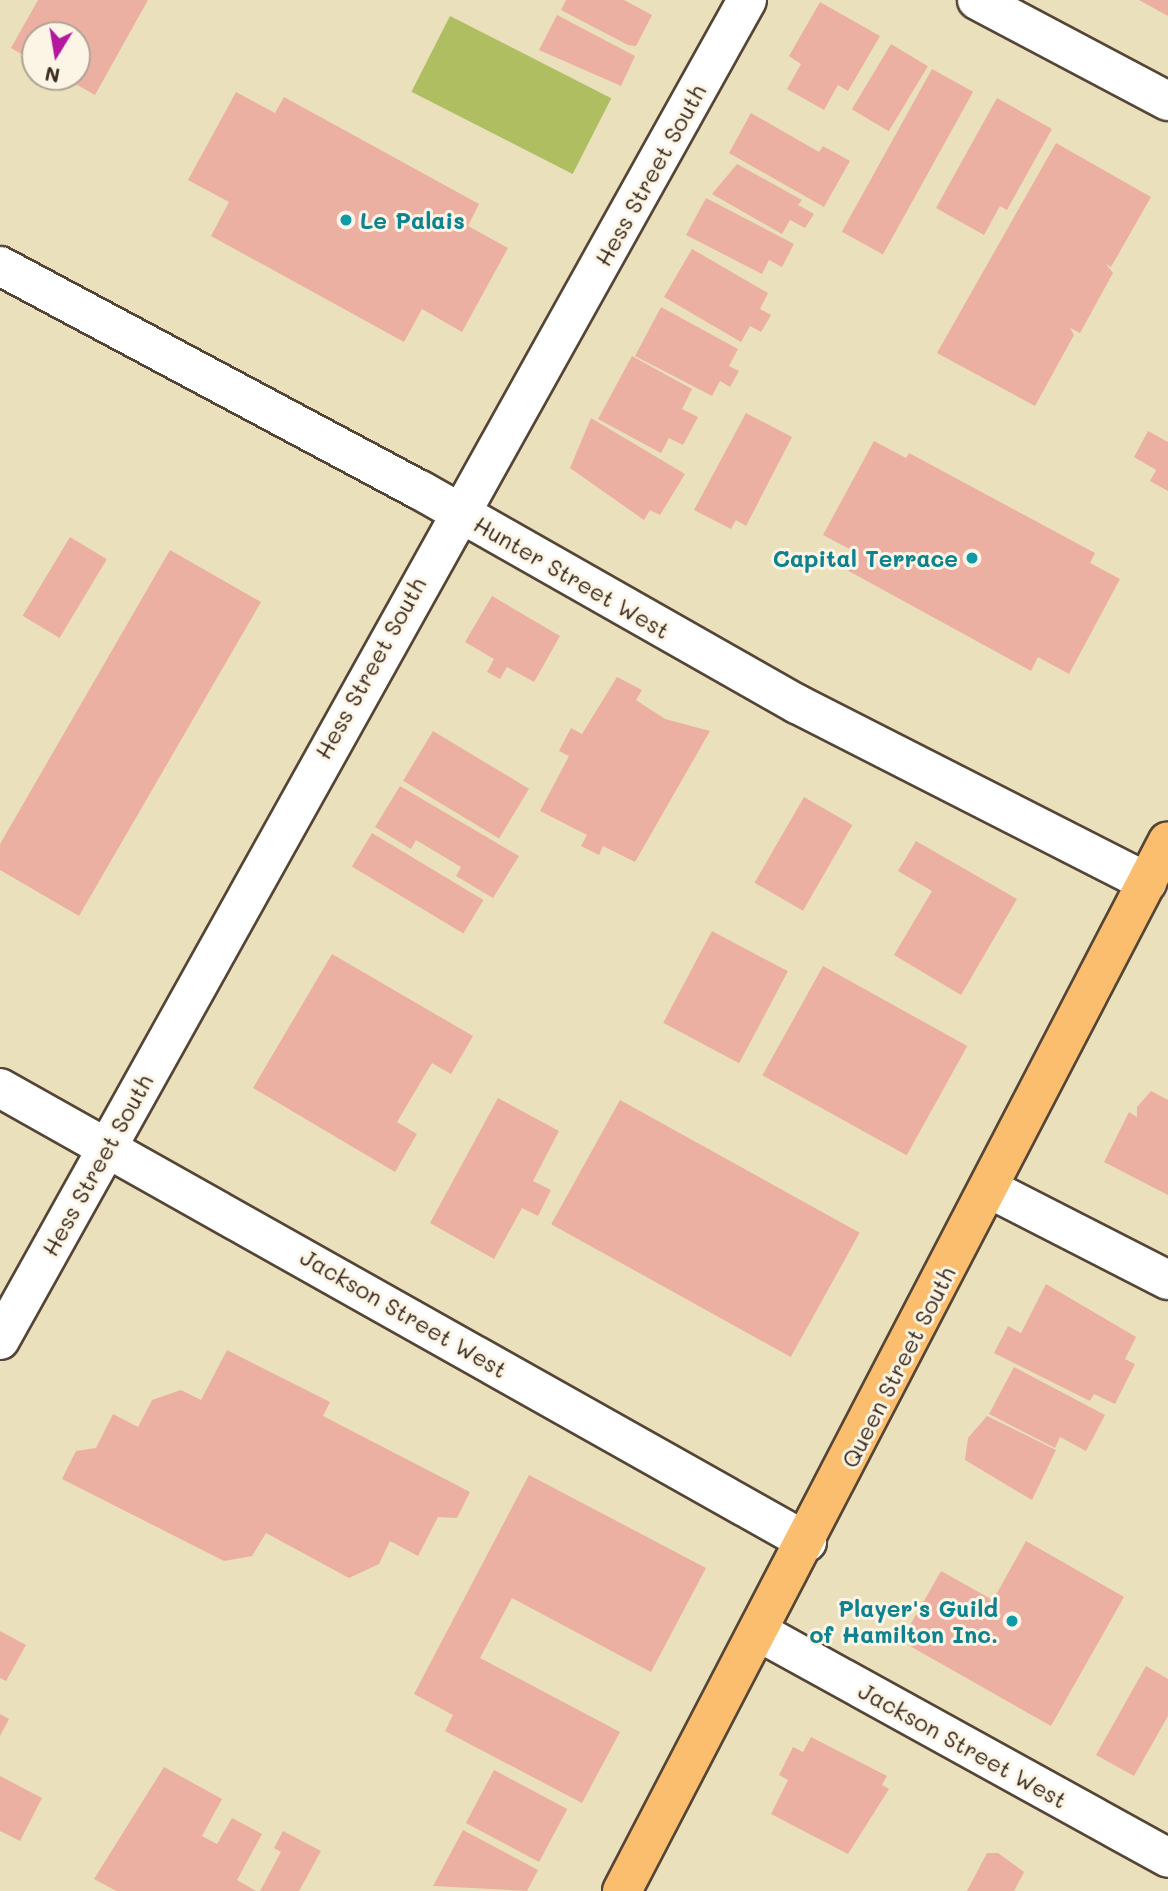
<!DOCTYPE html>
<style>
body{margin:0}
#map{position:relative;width:1168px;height:1891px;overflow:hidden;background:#eae0bc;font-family:Mali,sans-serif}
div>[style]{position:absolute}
.green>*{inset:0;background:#afbe60;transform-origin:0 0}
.building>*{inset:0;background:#ecb0a3;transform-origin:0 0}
.roads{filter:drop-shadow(2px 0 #554536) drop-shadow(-2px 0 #554536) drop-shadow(0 2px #554536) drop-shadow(0 -2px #554536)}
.minor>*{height:38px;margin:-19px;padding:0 19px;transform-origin:19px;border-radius:19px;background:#fff}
.major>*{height:38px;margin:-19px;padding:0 19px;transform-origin:19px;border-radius:19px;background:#fabe6e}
.dots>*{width:19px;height:19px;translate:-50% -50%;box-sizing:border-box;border:4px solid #fcf5e5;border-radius:50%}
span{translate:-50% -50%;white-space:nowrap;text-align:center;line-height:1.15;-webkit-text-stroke:6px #fcf5e5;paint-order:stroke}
.street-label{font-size:23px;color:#3b2a1e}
.culture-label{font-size:23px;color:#0d838f;font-weight:700}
.left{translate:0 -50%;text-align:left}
.right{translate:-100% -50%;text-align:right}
.north{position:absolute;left:21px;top:21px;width:70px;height:70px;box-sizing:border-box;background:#fcf5e5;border:2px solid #afa495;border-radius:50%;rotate:191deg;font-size:19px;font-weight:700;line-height:28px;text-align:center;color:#3b2a1e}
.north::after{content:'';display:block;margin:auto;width:24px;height:32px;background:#b5179e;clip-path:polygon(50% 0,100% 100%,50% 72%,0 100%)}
</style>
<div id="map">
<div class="green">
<div style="left:450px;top:16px;width:181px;height:85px;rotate:27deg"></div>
</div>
<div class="building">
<div style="clip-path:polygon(38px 0,148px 0,95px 95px,63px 77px,77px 77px,77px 35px,35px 35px,35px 62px,11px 48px)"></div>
<div style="clip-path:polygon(566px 0,624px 0,652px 15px,636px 46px,628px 45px,561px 10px)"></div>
<div style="clip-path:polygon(1139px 0,1168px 0,1168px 16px)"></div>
<div style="clip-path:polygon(820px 2px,880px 36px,848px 91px,838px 85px,824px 110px,787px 89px,801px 64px,789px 56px)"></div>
<div style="clip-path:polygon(557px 15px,635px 56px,621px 86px,539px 50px)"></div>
<div style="left:891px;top:44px;width:43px;height:76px;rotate:31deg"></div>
<div style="left:932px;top:69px;width:47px;height:186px;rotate:29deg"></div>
<div style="clip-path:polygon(236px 92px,275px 113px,284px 97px,479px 204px,468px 226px,508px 248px,462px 332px,422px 309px,404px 342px,211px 236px,229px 202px,188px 180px)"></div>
<div style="clip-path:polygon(997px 98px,1052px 129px,1007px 210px,1000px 206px,984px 235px,936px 208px)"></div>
<div style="clip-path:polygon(751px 113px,819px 152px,823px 146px,850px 161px,824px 207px,729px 153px)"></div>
<div style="clip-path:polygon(1056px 143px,1151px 197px,1111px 267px,1106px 264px,1113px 273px,1080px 333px,1070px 328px,1074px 335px,1035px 406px,937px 353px)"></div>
<div style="clip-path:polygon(737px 164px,802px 200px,798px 205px,814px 214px,805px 228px,790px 220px,782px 234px,712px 194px)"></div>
<div style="clip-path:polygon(706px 198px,794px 244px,782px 267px,769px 260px,762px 274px,686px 235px)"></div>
<div style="clip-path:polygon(692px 249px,768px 293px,760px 309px,771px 315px,761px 332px,750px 326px,741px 342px,664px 297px)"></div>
<div style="clip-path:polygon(661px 307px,738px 349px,729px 366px,739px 371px,730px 387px,720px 381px,712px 396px,635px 356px)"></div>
<div style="clip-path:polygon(632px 356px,692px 389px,682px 409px,698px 417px,683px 445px,669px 438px,661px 453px,598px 419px)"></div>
<div style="clip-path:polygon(746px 413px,792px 437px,746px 526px,736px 520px,731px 529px,694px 510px)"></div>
<div style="clip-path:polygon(591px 418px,685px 474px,660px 515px,650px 510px,644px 520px,570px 468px)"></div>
<div style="clip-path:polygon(1148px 431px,1168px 442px,1168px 491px,1150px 481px,1156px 470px,1134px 457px)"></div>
<div style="clip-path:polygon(874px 441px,906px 458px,909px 453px,1095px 553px,1090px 563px,1120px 579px,1069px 674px,1038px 657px,1031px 671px,845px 569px,855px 552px,823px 535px)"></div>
<div style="left:70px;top:537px;width:43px;height:92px;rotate:31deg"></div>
<div style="clip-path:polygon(170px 550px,261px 602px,79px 916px,0 870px,0 844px)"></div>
<div style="clip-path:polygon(492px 596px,560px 636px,534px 682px,507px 667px,500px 679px,487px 672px,494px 659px,465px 642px)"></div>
<div style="clip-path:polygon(617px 677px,642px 690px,636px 700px,665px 719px,710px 731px,635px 862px,603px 846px,599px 855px,581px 846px,587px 835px,540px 811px,569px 756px,559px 751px,571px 728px,582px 734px)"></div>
<div style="left:433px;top:731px;width:112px;height:58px;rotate:31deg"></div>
<div style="clip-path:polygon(400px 786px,519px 856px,493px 898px,456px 876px,461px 867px,416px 840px,411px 849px,375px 827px)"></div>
<div style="left:804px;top:797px;width:56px;height:99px;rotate:30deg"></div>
<div style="left:372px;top:833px;width:130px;height:39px;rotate:31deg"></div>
<div style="clip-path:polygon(916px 841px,1017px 899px,961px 995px,894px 955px,932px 891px,898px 871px)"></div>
<div style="left:712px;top:931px;width:86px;height:104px;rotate:28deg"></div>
<div style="clip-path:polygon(332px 954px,473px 1036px,451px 1074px,432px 1063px,397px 1122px,417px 1134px,395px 1172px,253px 1088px)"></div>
<div style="left:823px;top:966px;width:165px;height:125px;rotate:29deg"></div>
<div style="clip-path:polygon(1151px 1091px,1168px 1100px,1168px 1195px,1104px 1162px,1129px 1112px,1137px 1117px,1137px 1107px)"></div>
<div style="clip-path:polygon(498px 1098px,559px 1131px,533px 1181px,551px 1190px,538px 1216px,522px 1208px,494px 1259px,430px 1223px)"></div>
<div style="left:620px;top:1100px;width:274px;height:142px;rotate:29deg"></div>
<div style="clip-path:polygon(1046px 1284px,1136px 1337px,1125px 1359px,1135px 1364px,1115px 1404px,1094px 1394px,1090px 1401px,994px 1353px,1008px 1326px,1021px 1333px)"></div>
<div style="clip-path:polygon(227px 1350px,330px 1402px,323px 1416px,470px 1492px,457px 1518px,438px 1517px,418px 1556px,390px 1541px,379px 1564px,349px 1578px,266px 1533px,252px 1556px,224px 1561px,62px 1479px,76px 1451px,96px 1448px,113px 1414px,138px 1427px,152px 1400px,181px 1390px,201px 1400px)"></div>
<div style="clip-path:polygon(1014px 1367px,1105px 1415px,1086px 1451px,1060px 1437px,1055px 1448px,989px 1414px)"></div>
<div style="clip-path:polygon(987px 1416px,1056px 1450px,1032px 1500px,965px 1460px,968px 1438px)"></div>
<div style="clip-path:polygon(529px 1475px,706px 1568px,651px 1672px,512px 1598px,480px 1658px,620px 1732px,582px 1803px,445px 1731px,453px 1715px,414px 1694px)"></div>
<div style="clip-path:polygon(1026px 1541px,1124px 1597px,1051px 1726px,901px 1641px,941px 1571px,993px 1600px)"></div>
<div style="clip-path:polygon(0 1631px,26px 1645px,6px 1681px,0 1678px)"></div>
<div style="clip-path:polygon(1146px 1666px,1168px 1679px,1168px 1716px,1134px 1776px,1096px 1755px)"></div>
<div style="clip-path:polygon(0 1714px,9px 1719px,0 1736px)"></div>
<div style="clip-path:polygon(811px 1737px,887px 1776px,882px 1785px,889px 1789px,848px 1854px,771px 1814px,788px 1780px,779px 1775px,793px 1747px,803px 1752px)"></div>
<div style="clip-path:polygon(164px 1767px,222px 1799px,202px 1836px,217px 1844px,232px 1818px,262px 1834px,237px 1880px,256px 1891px,116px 1891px,94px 1879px)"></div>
<div style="left:494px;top:1770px;width:83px;height:60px;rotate:28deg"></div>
<div style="clip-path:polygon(0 1776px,42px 1798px,20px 1841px,0 1831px)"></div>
<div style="clip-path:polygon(463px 1830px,538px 1870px,527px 1891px,433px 1886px)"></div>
<div style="clip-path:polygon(283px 1831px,321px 1851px,299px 1891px,260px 1891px,281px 1852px,274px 1848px)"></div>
<div style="clip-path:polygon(987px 1853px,998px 1853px,1024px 1872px,1014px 1891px,967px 1891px)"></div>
</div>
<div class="roads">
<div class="minor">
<div style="left:977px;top:0;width:216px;rotate:27.9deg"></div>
<div style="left:0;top:266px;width:476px;rotate:28.1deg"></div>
<div style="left:420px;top:490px;width:434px;rotate:29.6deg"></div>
<div style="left:797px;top:704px;width:393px;rotate:27deg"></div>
<div style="left:0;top:1088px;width:926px;rotate:29.36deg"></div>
<div style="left:990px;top:1189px;width:200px;rotate:27.1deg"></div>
<div style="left:0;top:1340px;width:1534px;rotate:-60.86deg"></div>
<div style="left:759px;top:1632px;width:467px;rotate:28.9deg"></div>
</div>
<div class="major">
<div style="left:622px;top:1891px;width:1183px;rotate:-62.53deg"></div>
</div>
</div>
<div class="dots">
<div style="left:346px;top:220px;background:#0f9aa8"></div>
<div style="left:972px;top:558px;background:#0f9aa8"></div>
<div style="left:1012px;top:1621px;background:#0f9aa8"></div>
</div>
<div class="street-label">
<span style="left:650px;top:175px;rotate:-61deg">Hess Street South</span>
<span style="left:572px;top:577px;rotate:30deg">Hunter Street West</span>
<span style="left:370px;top:668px;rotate:-61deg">Hess Street South</span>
<span style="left:97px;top:1165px;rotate:-61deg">Hess Street South</span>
<span style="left:404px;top:1313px;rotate:30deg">Jackson Street West</span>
<span style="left:898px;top:1367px;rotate:-63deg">Queen Street South</span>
<span style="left:963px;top:1745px;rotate:29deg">Jackson Street West</span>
</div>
<div class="culture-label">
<span class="left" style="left:360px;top:220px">Le Palais</span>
<span class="right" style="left:958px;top:558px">Capital Terrace</span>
<span class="right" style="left:998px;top:1621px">Player's Guild<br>of Hamilton Inc.</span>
</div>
<div class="north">N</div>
</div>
